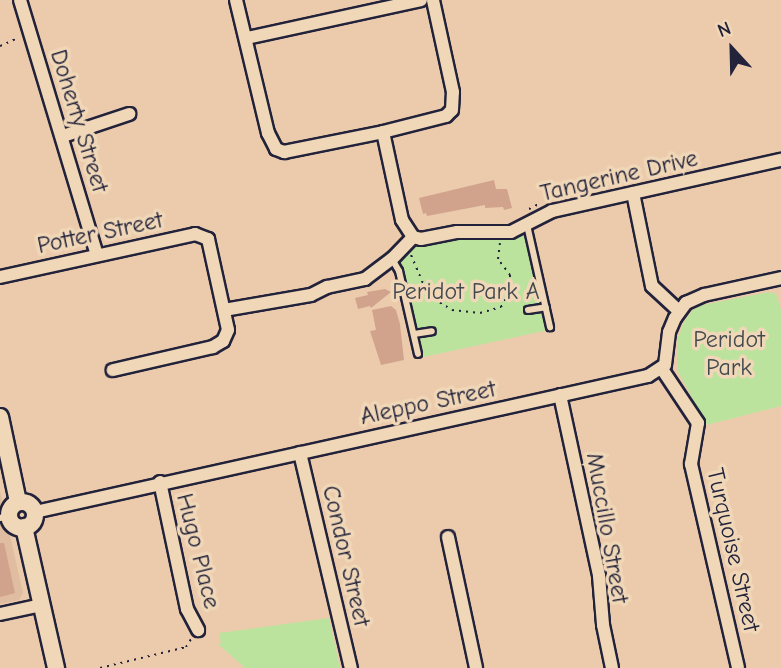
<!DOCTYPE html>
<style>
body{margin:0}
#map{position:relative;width:781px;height:668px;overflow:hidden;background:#eccbac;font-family:"Comic Neue",sans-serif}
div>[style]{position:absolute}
.built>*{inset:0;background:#e0bca0}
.green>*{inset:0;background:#bce39e}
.building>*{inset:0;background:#d2a38c}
.path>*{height:2px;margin-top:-1px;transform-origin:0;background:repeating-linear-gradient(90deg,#22223b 0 2px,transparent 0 7px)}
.roads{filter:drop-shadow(2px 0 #22223b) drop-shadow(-2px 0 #22223b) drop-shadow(0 2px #22223b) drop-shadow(0 -2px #22223b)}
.service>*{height:6px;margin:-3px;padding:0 3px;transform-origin:3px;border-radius:3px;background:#f0d7b7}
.minor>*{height:12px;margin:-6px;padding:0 6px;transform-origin:6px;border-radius:6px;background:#f0d7b7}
.tertiary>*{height:16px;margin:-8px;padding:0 8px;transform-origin:8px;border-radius:8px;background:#f0d7b7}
.tertiary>.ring{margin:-8px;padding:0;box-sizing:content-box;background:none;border:16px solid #f0d7b7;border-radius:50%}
span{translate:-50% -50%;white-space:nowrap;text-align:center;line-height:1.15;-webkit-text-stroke:7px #f0d7b7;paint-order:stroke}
.street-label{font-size:24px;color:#22223b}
.park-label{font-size:24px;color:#41494f}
.north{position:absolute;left:697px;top:14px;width:70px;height:70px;-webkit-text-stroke:5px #f0d7b7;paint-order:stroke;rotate:338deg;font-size:19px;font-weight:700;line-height:28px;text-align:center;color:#22223b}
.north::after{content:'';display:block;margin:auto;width:24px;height:32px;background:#22223b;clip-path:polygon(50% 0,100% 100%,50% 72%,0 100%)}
</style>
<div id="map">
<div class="built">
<div style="clip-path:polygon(0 491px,23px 593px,19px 600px,0 604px)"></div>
</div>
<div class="green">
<div style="clip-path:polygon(521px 233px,527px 237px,548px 330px,424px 357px,399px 257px,412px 245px)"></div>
<div style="clip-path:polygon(769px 292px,776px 294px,781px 310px,781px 406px,707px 425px,677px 370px,678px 337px,685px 320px,693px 310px,702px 305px)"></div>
<div style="clip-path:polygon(329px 618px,340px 668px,245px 668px,218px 644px,221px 643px,219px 633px)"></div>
</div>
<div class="building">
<div style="clip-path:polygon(494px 180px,496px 189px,507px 189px,512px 208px,504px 210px,503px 207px,485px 208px,485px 205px,427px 216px,426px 213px,423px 214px,419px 198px)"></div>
<div style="clip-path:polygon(385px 289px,391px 292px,371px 308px,370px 306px,358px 309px,355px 298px,368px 295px,367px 292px)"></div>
<div style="clip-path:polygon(391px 306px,396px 310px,400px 324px,404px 360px,381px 365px,370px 331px,376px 330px,372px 310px)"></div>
<div style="clip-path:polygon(0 543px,4px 543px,15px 593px,0 597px)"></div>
</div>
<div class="path">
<div style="left:0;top:46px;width:20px;rotate:-24deg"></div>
<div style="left:529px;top:209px;width:11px;rotate:-27deg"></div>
<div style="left:411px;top:255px;width:43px;rotate:67deg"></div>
<div style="left:428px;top:295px;width:28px;rotate:32deg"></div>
<div style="left:452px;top:310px;width:28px;rotate:6deg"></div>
<div style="left:480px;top:313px;width:22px;rotate:-16deg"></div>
<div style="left:501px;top:307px;width:18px;rotate:-61deg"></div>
<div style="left:510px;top:291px;width:16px;rotate:-90deg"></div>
<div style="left:510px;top:275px;width:20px;rotate:-127deg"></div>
<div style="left:498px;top:259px;width:16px;rotate:-83deg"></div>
<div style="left:100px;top:668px;width:89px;rotate:-13.7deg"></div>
<div style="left:186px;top:647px;width:9px;rotate:-58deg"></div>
</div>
<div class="roads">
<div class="service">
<div style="left:527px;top:225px;width:105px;rotate:77.3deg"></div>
<div style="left:392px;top:259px;width:14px;rotate:60deg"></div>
<div style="left:399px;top:271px;width:85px;rotate:77.1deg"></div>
<div style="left:528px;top:310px;width:18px;rotate:-9deg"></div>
<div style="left:414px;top:334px;width:18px;rotate:-9deg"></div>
<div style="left:0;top:518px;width:9px;rotate:-13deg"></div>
</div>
<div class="minor">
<div style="left:20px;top:0;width:266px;rotate:73.2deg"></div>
<div style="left:236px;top:0;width:137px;rotate:76.5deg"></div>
<div style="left:268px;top:133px;width:18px;rotate:63deg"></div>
<div style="left:276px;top:149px;width:9px;rotate:21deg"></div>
<div style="left:284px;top:152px;width:101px;rotate:-11.4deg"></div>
<div style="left:383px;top:132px;width:65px;rotate:-14.3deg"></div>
<div style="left:446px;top:116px;width:8px;rotate:-45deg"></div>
<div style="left:452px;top:110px;width:18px;rotate:-87deg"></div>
<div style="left:453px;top:92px;width:94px;rotate:-102.3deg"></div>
<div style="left:247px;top:38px;width:178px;rotate:-12.3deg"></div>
<div style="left:383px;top:132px;width:90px;rotate:77.8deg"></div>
<div style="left:402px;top:220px;width:20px;rotate:57deg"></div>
<div style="left:413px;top:237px;width:8px;rotate:14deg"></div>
<div style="left:421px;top:239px;width:37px;rotate:-11deg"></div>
<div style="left:457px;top:232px;width:54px"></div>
<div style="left:511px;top:232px;width:46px;rotate:-27.1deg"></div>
<div style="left:552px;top:211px;width:235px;rotate:-12.6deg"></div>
<div style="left:63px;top:136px;width:70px;rotate:-18.4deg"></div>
<div style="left:633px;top:193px;width:95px;rotate:78.5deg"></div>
<div style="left:652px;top:286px;width:37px;rotate:43deg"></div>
<div style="left:0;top:277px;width:200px;rotate:-12.4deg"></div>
<div style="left:195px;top:234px;width:14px;rotate:21deg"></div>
<div style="left:208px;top:239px;width:93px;rotate:77.6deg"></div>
<div style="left:228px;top:330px;width:12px;rotate:114deg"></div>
<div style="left:223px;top:341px;width:12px;rotate:149deg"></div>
<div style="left:213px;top:347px;width:103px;rotate:167deg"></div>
<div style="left:224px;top:310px;width:88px;rotate:-9.8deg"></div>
<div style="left:311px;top:295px;width:18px;rotate:-27deg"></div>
<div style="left:327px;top:287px;width:39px;rotate:-12deg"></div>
<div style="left:365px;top:279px;width:34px;rotate:-37deg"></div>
<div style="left:392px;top:259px;width:30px;rotate:-46deg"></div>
<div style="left:662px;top:369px;width:65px;rotate:56.3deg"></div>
<div style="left:698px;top:423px;width:42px;rotate:99.7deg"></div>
<div style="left:691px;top:464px;width:209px;rotate:77deg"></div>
<div style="left:560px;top:395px;width:185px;rotate:77.8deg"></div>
<div style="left:599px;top:576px;width:49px;rotate:85.3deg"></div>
<div style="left:603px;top:625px;width:44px;rotate:78.2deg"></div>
<div style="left:300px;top:453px;width:221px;rotate:76.7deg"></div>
<div style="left:160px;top:482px;width:130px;rotate:78deg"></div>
<div style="left:187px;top:609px;width:24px;rotate:62deg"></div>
<div style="left:35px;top:512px;width:628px;rotate:-12.51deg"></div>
<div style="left:648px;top:376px;width:20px;rotate:-33deg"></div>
<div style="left:665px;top:365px;width:33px;rotate:-83deg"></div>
<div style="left:669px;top:332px;width:15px;rotate:-67deg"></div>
<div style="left:675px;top:318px;width:19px;rotate:-54deg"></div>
<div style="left:686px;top:303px;width:20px;rotate:-24deg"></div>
<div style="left:704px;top:295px;width:79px;rotate:-12.4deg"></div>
<div style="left:448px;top:537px;width:134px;rotate:77.9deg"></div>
<div style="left:0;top:614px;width:43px;rotate:-12.1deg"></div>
</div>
<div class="tertiary">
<div style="left:0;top:417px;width:87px;rotate:78deg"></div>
<div class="ring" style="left:9px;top:502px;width:10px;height:10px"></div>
<div style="left:24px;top:527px;width:145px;rotate:77.2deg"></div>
</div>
</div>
<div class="street-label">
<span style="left:79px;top:121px;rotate:73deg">Doherty Street</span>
<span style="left:619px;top:176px;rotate:-13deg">Tangerine Drive</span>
<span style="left:100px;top:233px;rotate:-12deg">Potter Street</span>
<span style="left:428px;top:403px;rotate:-12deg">Aleppo Street</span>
<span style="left:607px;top:528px;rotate:80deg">Muccillo Street</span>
<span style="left:733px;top:550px;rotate:77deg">Turquoise Street</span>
<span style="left:198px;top:551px;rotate:76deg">Hugo Place</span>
<span style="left:346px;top:556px;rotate:77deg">Condor Street</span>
</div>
<div class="park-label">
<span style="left:466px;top:292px">Peridot Park A</span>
<span style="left:729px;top:354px">Peridot<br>Park</span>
</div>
<div class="north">N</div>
</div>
